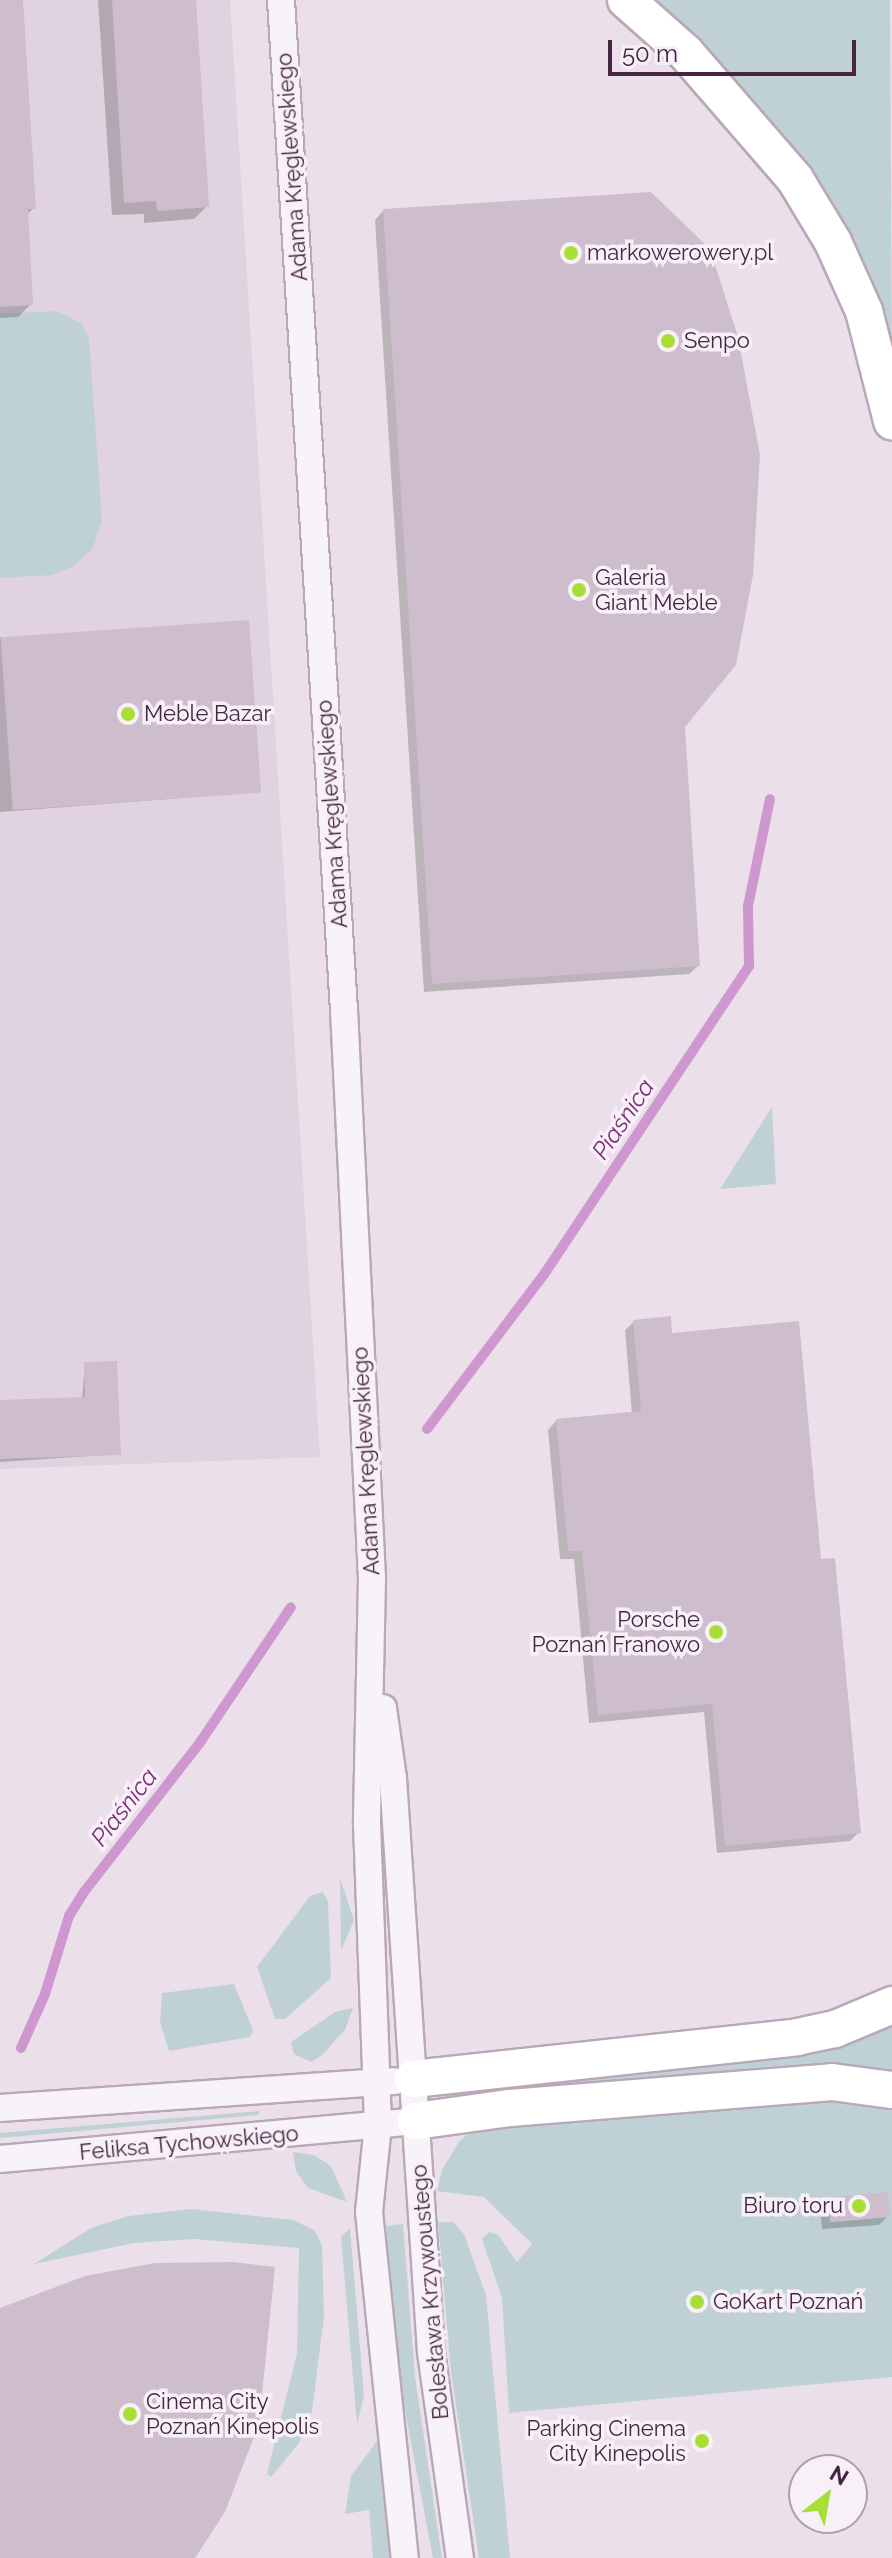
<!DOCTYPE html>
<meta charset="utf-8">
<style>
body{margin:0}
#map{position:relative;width:892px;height:2558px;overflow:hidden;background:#ebe0ea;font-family:Raleway,sans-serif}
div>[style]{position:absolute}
.built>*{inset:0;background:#e0d2df}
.green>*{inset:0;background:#c0d1d6}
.shadow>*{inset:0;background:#0003}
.stream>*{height:10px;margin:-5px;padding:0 5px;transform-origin:5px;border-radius:5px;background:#ce97cf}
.building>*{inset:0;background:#cebdcd;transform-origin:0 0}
.roads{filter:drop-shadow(2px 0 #b9a8b7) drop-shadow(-2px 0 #b9a8b7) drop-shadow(0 2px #b9a8b7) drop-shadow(0 -2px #b9a8b7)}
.minor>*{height:26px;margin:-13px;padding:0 13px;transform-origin:13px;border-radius:13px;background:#f8f3f8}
.secondary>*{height:36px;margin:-18px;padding:0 18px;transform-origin:18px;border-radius:18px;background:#fff}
.dots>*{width:22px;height:22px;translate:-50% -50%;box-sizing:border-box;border:4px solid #f8f0f7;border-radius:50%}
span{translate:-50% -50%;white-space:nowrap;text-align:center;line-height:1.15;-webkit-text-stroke:7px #f8f0f7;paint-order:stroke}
.street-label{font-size:22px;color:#442641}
.poi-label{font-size:22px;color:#442641}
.left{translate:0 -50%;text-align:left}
.right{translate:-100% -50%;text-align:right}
.water-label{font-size:24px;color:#7d2c7b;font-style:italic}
.north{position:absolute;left:788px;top:2454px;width:80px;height:80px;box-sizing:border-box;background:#f8f0f7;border:2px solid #b09fae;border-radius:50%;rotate:31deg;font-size:22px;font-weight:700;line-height:32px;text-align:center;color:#442641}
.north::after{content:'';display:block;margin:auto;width:28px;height:36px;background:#a9de37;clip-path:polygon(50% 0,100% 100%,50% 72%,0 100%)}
.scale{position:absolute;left:608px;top:40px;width:248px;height:36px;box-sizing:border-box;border:4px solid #442641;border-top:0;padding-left:10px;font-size:24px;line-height:28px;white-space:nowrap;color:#442641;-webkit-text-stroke:6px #f8f0f7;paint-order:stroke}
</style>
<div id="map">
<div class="built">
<div style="clip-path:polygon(0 0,230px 0,320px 1457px,0 1469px)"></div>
</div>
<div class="green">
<div style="clip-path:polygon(649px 0,890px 0,892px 342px,852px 237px,797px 151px,749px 94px)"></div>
<div style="clip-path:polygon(57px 311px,82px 324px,89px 339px,102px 520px,93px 548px,72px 567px,52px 575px,0 578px,0 314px)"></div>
<div style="clip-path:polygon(772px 1107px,776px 1184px,720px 1189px)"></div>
<div style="clip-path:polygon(340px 1878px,354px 1920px,341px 1951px)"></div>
<div style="clip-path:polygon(323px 1892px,328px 1901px,331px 1978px,285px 2019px,275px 2019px,257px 1967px,310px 1896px)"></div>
<div style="clip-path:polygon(234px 1984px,253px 2030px,250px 2037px,169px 2051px,160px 2022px,162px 1993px)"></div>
<div style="clip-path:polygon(353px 2008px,345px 2030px,321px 2056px,311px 2062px,294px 2054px,291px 2042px,335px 2012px)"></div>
<div style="clip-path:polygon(892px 2027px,892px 2072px,859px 2068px,450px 2097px,455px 2090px,805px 2054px)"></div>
<div style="clip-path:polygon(798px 2097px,892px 2104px,892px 2377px,509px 2413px,502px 2298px,482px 2239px,489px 2232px,498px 2235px,517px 2262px,532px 2244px,484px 2197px,437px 2191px,442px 2170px,460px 2140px,479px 2127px)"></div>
<div style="clip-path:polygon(259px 2111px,259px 2115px,0 2138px,0 2133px)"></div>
<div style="clip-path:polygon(293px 2152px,314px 2155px,331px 2166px,347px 2202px,308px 2188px,296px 2171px)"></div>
<div style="clip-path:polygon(191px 2209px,294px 2220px,315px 2231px,322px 2245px,324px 2316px,312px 2412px,299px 2443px,271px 2477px,267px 2474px,297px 2354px,299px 2248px,194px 2239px,134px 2243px,34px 2264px,91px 2228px,128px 2216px)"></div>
<div style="clip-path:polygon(438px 2222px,453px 2222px,464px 2234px,486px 2295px,510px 2558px,479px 2558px,451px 2372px)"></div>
<div style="clip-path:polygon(403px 2224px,415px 2377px,442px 2558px,433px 2558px,398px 2374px,386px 2226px)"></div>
<div style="clip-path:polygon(350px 2228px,364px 2396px,357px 2424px,341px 2237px)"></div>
<div style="clip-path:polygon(380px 2437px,394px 2558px,373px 2558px,369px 2510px,345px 2514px,351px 2476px)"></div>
</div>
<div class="shadow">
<div style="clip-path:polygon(0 0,21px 0,34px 208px,26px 215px,31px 304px,18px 317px,0 318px)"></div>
<div style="clip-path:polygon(98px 0,194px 0,207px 206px,194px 219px,144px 223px,144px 214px,112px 215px)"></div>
<div style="clip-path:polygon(383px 211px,683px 726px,698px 966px,689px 974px,424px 992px,375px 220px)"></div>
<div style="clip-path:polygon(0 637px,258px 792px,0 812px)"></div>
<div style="clip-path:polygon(634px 1322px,671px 1335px,820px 1561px,859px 1832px,850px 1841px,717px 1853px,704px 1712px,589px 1723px,574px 1559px,560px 1559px,548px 1430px,556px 1421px,632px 1414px,625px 1330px)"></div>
<div style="clip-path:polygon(85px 1364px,119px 1454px,0 1462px,0 1402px,82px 1399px)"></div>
<div style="clip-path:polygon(829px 2198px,888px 2216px,879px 2225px,822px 2229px,820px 2207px)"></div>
</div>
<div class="stream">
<div style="left:427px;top:1429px;width:196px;rotate:-52.9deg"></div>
<div style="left:545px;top:1273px;width:369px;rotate:-56.4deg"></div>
<div style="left:749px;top:966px;width:60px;rotate:-91deg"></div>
<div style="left:748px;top:906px;width:109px;rotate:-78.4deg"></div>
<div style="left:21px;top:2048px;width:59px;rotate:-66deg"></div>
<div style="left:45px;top:1994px;width:82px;rotate:-72.9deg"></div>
<div style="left:69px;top:1916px;width:28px;rotate:-58deg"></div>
<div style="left:84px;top:1892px;width:191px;rotate:-52.2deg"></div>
<div style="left:201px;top:1741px;width:161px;rotate:-56.1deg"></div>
</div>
<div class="building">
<div style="clip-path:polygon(0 0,23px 0,36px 209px,28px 209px,33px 305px,0 307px)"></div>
<div style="clip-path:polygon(112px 0,196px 0,209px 207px,157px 211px,156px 201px,124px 203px)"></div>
<div style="clip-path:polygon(651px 192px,710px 249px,738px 337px,760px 455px,753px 575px,736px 665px,685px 727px,700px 966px,432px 984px,383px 209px)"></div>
<div style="left:249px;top:620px;width:173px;height:249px;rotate:86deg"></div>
<div style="clip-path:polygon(671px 1316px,672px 1333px,799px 1321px,821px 1559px,835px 1558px,861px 1833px,725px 1846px,712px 1704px,598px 1715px,582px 1551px,568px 1551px,556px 1419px,641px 1411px,633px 1320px)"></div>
<div style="clip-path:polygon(117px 1361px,121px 1455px,0 1459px,0 1400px,85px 1397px,84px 1362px)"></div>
<div style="left:888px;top:2192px;width:25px;height:60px;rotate:85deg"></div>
<div style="clip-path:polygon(233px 2262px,275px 2267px,259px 2424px,225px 2512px,195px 2558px,0 2558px,0 2308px,85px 2276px,155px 2263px)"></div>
</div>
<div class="roads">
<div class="minor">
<div style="left:281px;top:0;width:1012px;rotate:86.43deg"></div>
<div style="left:344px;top:1010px;width:569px;rotate:87.18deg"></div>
<div style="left:372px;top:1578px;width:246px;rotate:91.2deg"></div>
<div style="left:367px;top:1824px;width:301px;rotate:87.9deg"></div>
<div style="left:378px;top:2125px;width:87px;rotate:95.9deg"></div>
<div style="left:369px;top:2212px;width:348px;rotate:84.1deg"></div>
<div style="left:383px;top:1708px;width:71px;rotate:81.9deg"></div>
<div style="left:393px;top:1778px;width:575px;rotate:86.21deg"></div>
<div style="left:431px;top:2352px;width:208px;rotate:82deg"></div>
<div style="left:0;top:2108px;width:395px;rotate:-3.9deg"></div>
<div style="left:0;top:2159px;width:418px;rotate:-5.2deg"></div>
</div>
<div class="secondary">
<div style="left:626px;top:0;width:79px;rotate:41.4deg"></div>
<div style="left:685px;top:52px;width:168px;rotate:49.1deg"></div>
<div style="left:795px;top:179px;width:74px;rotate:58.9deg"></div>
<div style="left:833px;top:242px;width:76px;rotate:65.8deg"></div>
<div style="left:864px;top:311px;width:114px;rotate:75.7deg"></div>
<div style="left:413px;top:2079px;width:386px;rotate:-6.2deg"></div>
<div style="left:797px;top:2037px;width:39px;rotate:-12deg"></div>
<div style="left:835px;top:2029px;width:62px;rotate:-22.8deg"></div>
<div style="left:416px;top:2121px;width:95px;rotate:-7.9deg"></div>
<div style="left:510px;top:2108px;width:323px;rotate:-4.6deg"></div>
<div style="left:832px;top:2082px;width:61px;rotate:7.6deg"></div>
</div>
</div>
<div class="dots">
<div style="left:571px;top:253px;background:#a9de37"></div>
<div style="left:668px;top:341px;background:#a9de37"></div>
<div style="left:579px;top:590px;background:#a9de37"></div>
<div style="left:128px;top:714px;background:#a9de37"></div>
<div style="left:716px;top:1632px;background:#a9de37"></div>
<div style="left:859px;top:2206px;background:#a9de37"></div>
<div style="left:697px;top:2302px;background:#a9de37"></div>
<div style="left:130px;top:2414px;background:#a9de37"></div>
<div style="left:702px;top:2441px;background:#a9de37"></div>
</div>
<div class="street-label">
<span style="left:292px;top:167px;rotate:-94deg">Adama Kręglewskiego</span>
<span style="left:332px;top:814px;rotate:-94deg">Adama Kręglewskiego</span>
<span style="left:366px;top:1461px;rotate:-93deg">Adama Kręglewskiego</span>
<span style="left:189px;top:2143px;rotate:-5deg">Feliksa Tychowskiego</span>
<span style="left:430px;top:2292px;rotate:-95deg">Bolesława Krzywoustego</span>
</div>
<div class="poi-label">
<span class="left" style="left:587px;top:253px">markowerowery.pl</span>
<span class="left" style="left:684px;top:341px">Senpo</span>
<span class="left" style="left:595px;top:590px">Galeria<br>Giant Meble</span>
<span class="left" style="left:144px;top:714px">Meble Bazar</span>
<span class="right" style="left:700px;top:1632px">Porsche<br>Poznań Franowo</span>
<span class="right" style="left:843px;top:2206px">Biuro toru</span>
<span class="left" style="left:713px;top:2302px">GoKart Poznań</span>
<span class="left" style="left:146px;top:2414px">Cinema City<br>Poznań Kinepolis</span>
<span class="right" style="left:686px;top:2441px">Parking Cinema<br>City Kinepolis</span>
</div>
<div class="water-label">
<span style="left:623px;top:1119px;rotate:-56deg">Piaśnica</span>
<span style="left:124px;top:1807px;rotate:-52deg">Piaśnica</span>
</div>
<div class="north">N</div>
<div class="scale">50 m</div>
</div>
